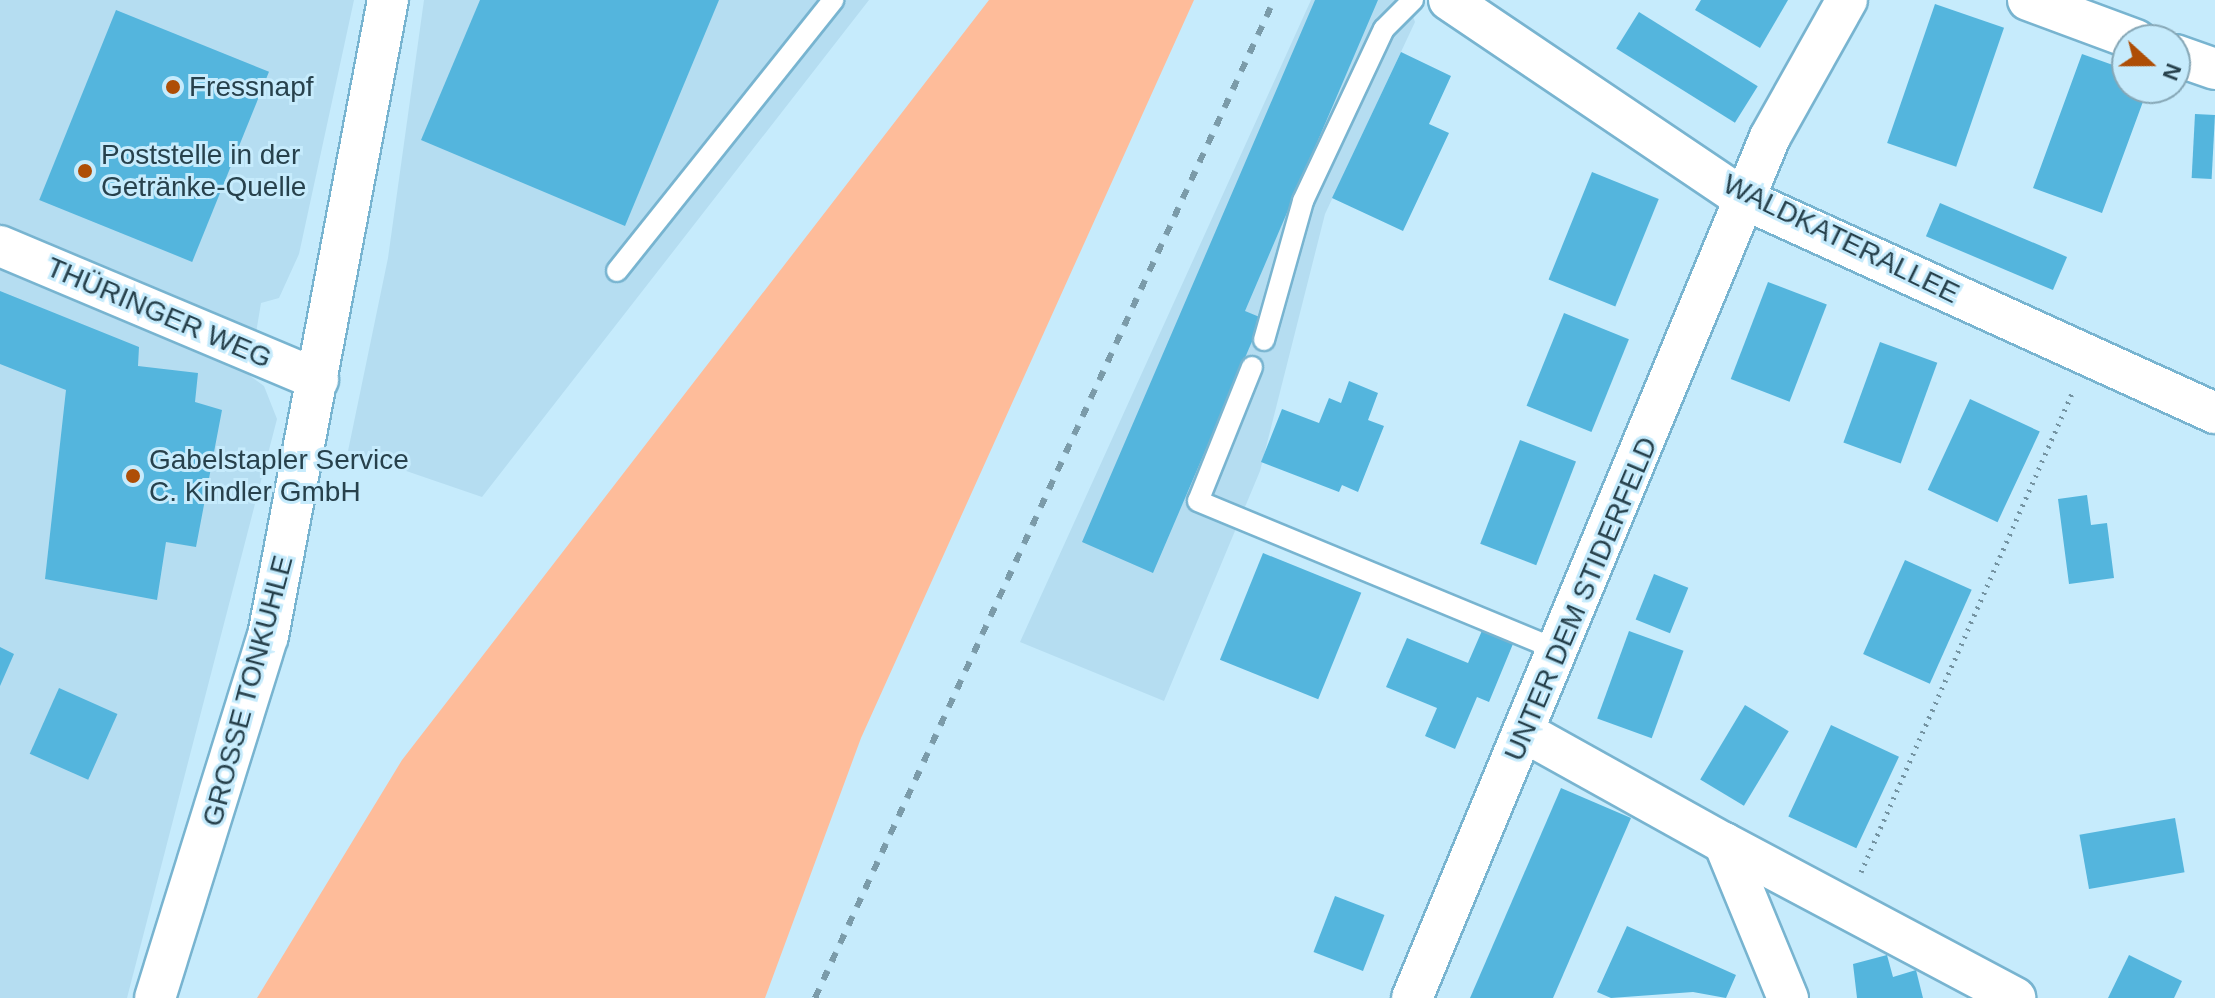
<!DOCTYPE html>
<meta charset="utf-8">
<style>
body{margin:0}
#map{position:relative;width:2215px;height:998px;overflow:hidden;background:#c6ebfc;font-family:Helvetica,sans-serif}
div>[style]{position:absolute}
.built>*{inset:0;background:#b5ddf1}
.green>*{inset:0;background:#febc9a}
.building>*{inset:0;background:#54b5dd;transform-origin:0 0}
.path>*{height:5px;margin-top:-2.5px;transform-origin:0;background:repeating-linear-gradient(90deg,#7493a1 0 2px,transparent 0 8px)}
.roads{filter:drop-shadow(2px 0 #78b4d0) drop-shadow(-2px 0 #78b4d0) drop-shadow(0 2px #78b4d0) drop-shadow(0 -2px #78b4d0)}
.lane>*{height:20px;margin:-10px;padding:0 10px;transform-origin:10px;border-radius:10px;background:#fff}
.street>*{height:40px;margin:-20px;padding:0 20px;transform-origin:20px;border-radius:20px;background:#fff}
.rail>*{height:6px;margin-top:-3px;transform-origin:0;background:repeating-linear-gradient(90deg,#7b9ba9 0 10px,transparent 0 20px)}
.dots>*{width:22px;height:22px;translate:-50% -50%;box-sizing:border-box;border:4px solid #c6ebfc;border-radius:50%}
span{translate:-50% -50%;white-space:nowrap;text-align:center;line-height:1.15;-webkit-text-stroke:6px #c6ebfc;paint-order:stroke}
.poi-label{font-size:28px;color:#27414c}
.left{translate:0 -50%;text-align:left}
.street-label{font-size:28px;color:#27414c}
.north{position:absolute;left:2111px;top:24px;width:80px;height:80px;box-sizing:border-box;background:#c6ebfc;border:2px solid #86a7b6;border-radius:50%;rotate:111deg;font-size:22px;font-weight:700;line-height:32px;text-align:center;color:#27414c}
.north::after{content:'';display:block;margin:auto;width:28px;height:36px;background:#ae4e06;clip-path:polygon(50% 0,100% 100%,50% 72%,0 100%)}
</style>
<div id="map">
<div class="built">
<div style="clip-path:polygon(0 0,354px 0,299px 254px,279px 298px,261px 303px,249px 375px,264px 386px,277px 419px,127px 998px,0 998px)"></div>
<div style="clip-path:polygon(424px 0,869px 0,482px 497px,348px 451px,388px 258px)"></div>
<div style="clip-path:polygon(1311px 0,1407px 0,1415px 22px,1325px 214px,1260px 471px,1164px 701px,1020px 642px)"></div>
</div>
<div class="green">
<div style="clip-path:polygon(989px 0,1194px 0,861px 738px,765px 998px,257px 998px,402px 760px)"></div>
</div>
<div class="building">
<div style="clip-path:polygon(480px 0,719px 0,625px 226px,421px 140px)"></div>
<div style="clip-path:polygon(1315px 0,1378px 0,1245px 311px,1262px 318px,1153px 573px,1082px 542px)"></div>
<div style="clip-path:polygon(1701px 0,1788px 0,1760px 48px,1695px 10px)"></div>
<div style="left:1935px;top:4px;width:73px;height:147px;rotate:19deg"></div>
<div style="left:116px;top:10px;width:165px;height:205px;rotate:22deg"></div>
<div style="left:1639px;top:12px;width:140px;height:43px;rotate:32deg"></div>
<div style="clip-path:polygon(1401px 52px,1451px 76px,1429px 124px,1449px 133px,1403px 231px,1332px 198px)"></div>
<div style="clip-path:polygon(2082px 54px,2127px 70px,2127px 88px,2148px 88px,2102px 213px,2033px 188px)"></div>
<div style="left:2195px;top:114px;width:20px;height:64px;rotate:3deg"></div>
<div style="left:1592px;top:172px;width:72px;height:116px;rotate:22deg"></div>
<div style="left:1940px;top:203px;width:138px;height:36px;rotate:23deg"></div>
<div style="left:1768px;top:282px;width:63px;height:104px;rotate:21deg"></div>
<div style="clip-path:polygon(0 291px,139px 347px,138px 366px,198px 373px,195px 402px,222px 410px,196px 547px,166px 542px,157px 600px,45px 579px,66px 390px,0 364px)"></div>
<div style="left:1564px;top:313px;width:70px;height:100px;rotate:22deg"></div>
<div style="left:1880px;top:342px;width:61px;height:107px;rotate:20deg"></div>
<div style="clip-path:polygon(1349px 381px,1378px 393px,1368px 420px,1384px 426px,1358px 492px,1342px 485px,1339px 492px,1261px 462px,1282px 409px,1319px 423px,1329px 398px,1341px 403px)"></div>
<div style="left:1970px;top:399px;width:77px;height:100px;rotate:25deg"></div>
<div style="left:1520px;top:440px;width:60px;height:111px;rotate:21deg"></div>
<div style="clip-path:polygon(2087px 495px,2091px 525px,2107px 523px,2114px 578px,2069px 584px,2058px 499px)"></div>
<div style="left:1263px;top:553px;width:106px;height:115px;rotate:22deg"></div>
<div style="left:1905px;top:560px;width:73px;height:103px;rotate:24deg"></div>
<div style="left:1654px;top:574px;width:37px;height:49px;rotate:22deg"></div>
<div style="clip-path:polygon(1484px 626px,1515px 639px,1489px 702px,1477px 697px,1455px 749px,1425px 736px,1437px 708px,1386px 687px,1407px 638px,1468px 663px)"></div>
<div style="left:1629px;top:631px;width:58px;height:93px;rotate:20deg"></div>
<div style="clip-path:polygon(0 647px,14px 654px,0 686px)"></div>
<div style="left:59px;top:688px;width:64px;height:72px;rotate:24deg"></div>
<div style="left:1745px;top:705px;width:51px;height:87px;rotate:31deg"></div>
<div style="left:1831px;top:725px;width:75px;height:101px;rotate:25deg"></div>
<div style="clip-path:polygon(1561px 788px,1631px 818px,1553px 998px,1470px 998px)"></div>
<div style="left:2175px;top:818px;width:55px;height:97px;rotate:80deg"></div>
<div style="left:1335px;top:896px;width:53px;height:60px;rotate:21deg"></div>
<div style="clip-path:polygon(1627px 926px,1736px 975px,1726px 998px,1693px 992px,1611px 998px,1597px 992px)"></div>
<div style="clip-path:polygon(1887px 955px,1893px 977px,1916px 970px,1923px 998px,1857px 998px,1853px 964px)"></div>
<div style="clip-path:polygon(2129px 955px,2182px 981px,2174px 998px,2108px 998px)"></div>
</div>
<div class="path">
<div style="left:1861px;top:872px;width:526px;rotate:-66.21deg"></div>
</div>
<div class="roads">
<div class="lane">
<div style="left:617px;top:271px;width:347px;rotate:-51.4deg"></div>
<div style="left:1264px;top:340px;width:144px;rotate:-74.3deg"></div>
<div style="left:1303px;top:201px;width:190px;rotate:-64.8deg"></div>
<div style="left:1384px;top:29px;width:41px;rotate:-45deg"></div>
<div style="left:1252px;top:367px;width:144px;rotate:111.9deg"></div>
<div style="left:1198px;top:501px;width:392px;rotate:22.5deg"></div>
</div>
<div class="street">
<div style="left:1449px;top:0;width:358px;rotate:34deg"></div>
<div style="left:1746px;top:200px;width:515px;rotate:24.43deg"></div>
<div style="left:2028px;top:0;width:115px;rotate:20.3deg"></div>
<div style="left:2175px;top:55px;width:42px;rotate:19.3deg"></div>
<div style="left:0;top:246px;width:345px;rotate:22.8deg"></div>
<div style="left:1526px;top:733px;width:227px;rotate:29.1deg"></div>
<div style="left:1724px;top:843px;width:168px;rotate:67.6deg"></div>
<div style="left:1724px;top:843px;width:330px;rotate:28deg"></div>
<div style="left:155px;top:998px;width:379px;rotate:-72.7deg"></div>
<div style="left:268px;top:636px;width:647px;rotate:-79.32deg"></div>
<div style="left:1412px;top:998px;width:932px;rotate:-67.42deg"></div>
<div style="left:1770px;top:137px;width:157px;rotate:-60.7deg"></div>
</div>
</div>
<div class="rail">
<div style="left:815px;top:998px;width:1098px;rotate:-65.3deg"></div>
</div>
<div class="dots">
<div style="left:173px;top:87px;background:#ae4e06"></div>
<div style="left:85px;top:171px;background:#ae4e06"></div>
<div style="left:133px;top:476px;background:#ae4e06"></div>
</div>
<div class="poi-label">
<span class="left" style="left:189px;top:87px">Fressnapf</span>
<span class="left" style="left:101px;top:171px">Poststelle in der<br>Getränke-Quelle</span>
<span class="left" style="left:149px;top:476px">Gabelstapler Service<br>C. Kindler GmbH</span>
</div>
<div class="street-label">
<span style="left:1841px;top:239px;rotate:26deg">WALDKATERALLEE</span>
<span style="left:159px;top:313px;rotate:23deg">THÜRINGER WEG</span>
<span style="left:1581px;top:599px;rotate:-67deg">UNTER DEM STIDERFELD</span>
<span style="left:248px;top:691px;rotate:-75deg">GROSSE TONKUHLE</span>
</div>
<div class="north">N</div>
</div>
